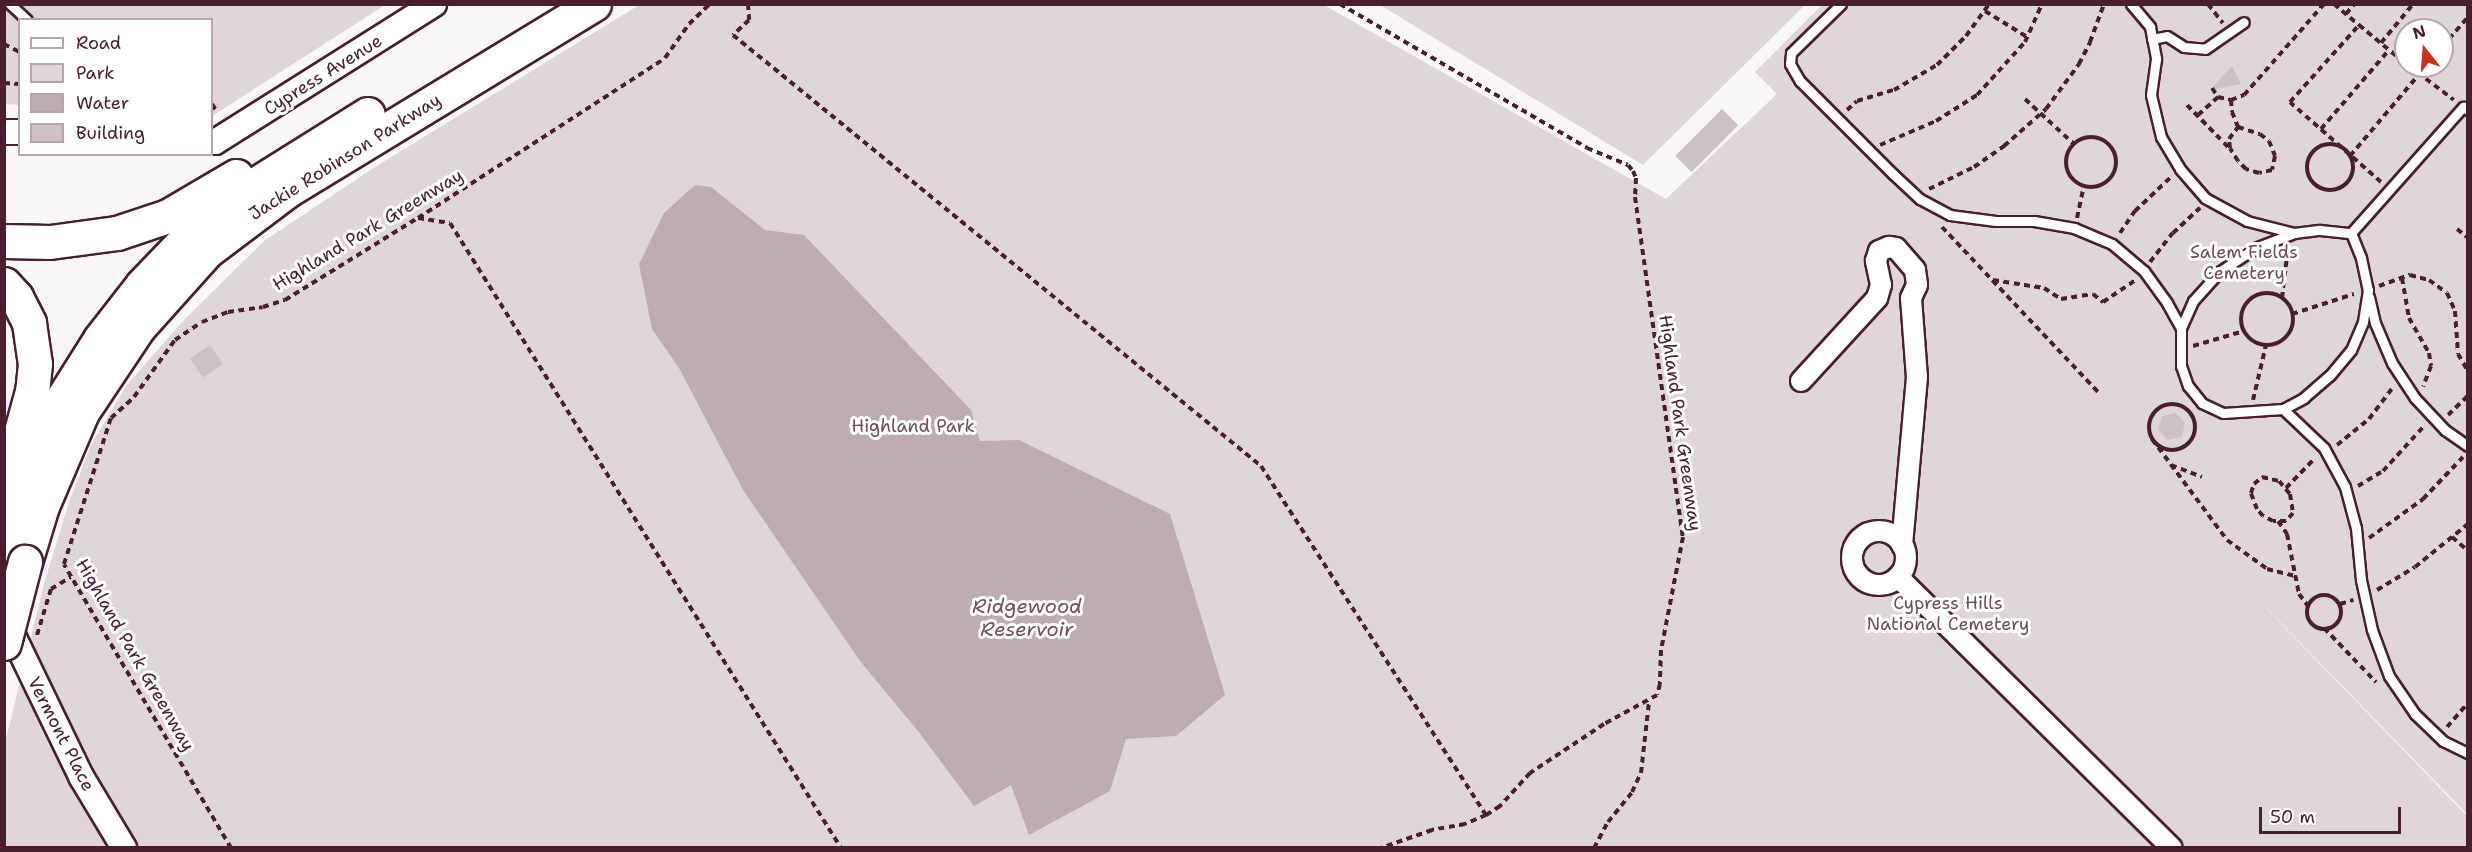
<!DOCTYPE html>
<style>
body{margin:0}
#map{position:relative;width:2472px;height:852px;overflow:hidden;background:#f8f6f7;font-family:"Shantell Sans",sans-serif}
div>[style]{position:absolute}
.green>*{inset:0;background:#ded6d9}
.water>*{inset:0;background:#bdadb0}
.building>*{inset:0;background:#cdc1c4;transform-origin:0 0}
.path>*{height:4px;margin-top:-2px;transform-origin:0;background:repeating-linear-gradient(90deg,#4a1f2b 0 6px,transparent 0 10.5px)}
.path>.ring{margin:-2px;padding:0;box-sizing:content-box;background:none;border:4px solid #4a1f2b;border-radius:50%}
.roads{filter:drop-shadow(2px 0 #4a1f2b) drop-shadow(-2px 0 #4a1f2b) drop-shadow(0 2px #4a1f2b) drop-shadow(0 -2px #4a1f2b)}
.service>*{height:9px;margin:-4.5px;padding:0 4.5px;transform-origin:4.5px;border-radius:4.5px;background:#fff}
.minor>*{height:20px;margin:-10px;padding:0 10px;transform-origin:10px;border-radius:10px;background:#fff}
.minor>.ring{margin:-10px;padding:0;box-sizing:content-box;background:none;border:20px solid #fff;border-radius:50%}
.tertiary>*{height:24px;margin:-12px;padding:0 12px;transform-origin:12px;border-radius:12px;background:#fff}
.motorway>*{height:33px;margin:-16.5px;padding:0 16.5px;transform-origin:16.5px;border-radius:16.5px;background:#fff}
.bridges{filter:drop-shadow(2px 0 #4a1f2b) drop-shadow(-2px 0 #4a1f2b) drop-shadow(0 2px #4a1f2b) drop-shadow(0 -2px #4a1f2b)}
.motorway-bridge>*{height:33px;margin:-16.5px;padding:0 16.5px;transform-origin:16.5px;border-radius:16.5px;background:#fff}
span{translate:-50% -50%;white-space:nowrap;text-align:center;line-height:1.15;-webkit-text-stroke:6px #fff;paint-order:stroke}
.street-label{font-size:18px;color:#4a1f2b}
.park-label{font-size:18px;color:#6f4d56}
.water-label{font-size:20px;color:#72515a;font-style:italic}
.frame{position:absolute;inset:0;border:6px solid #4a1f2b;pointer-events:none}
.legend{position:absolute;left:18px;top:18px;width:195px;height:138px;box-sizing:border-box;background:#fff;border:2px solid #b7a5aa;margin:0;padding:8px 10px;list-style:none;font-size:18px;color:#4a1f2b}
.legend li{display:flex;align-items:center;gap:12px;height:30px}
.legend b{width:30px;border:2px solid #b7a5aa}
.north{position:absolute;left:2394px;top:18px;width:60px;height:60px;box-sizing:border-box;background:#fff;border:2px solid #b7a5aa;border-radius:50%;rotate:343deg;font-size:16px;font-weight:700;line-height:24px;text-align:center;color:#4a1f2b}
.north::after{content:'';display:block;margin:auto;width:21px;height:27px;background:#c8321e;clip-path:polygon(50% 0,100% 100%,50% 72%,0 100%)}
.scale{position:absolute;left:2259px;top:807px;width:142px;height:27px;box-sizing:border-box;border:3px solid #4a1f2b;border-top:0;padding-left:8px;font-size:18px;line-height:21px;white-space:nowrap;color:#4a1f2b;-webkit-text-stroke:4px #fff;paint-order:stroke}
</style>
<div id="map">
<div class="green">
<div style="clip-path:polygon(4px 5px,385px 5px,212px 116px,212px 20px,20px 20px,19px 105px,5px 104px)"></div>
<div style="clip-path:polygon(evenodd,639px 5px,1324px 5px,1666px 199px,1777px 94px,1755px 72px,1822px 5px,2467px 5px,2467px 814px,2210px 550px,2467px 816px,2467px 847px,5px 848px,5px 743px,44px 584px,68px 505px,91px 445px,126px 386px,183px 321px,264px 241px,375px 167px,639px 5px,2406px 30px,2442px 30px,2442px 66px,2406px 66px,2406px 30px)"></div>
<div style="clip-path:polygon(1380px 5px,1805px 5px,1643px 165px)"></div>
</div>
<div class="water">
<div style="clip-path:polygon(695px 185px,711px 187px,765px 230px,804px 235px,971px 410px,980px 441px,1019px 440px,1170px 514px,1225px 695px,1176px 736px,1126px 739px,1110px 791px,1029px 835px,1011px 785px,974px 806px,918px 731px,860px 661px,743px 490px,679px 368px,652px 329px,639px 264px,664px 213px)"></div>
</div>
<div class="building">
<div style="clip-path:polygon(2232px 66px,2241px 84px,2210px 90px)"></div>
<div style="left:1722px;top:109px;width:23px;height:66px;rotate:45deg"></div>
<div style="left:210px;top:345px;width:23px;height:24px;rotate:56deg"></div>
<div style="clip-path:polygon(2176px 413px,2185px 423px,2182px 437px,2168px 440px,2158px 430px,2162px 416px)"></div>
</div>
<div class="path">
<div style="left:748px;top:4px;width:16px;rotate:86deg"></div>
<div style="left:749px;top:20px;width:22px;rotate:137deg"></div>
<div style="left:733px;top:35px;width:682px;rotate:39.22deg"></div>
<div style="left:1261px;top:466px;width:415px;rotate:57.2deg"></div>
<div style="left:1340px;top:4px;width:286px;rotate:30.2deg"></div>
<div style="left:1587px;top:148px;width:44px;rotate:22.5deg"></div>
<div style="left:1628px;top:165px;width:8px;rotate:50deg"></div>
<div style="left:1633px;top:171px;width:8px;rotate:67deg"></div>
<div style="left:1636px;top:178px;width:19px;rotate:93deg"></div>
<div style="left:1635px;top:197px;width:343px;rotate:82deg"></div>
<div style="left:1683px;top:537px;width:115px;rotate:101deg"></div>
<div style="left:1661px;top:650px;width:34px;rotate:92deg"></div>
<div style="left:1660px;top:684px;width:11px;rotate:105deg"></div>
<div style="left:1657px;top:695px;width:60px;rotate:151.3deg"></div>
<div style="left:1604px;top:724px;width:89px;rotate:146.5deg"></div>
<div style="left:1530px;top:773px;width:45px;rotate:132.3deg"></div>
<div style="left:1500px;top:806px;width:17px;rotate:147deg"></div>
<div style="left:1486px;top:815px;width:23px;rotate:157deg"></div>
<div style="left:1465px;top:824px;width:34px;rotate:170deg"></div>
<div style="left:1432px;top:830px;width:54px;rotate:160.6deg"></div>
<div style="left:2208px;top:4px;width:24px;rotate:52deg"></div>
<div style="left:2334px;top:4px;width:33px;rotate:40deg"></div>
<div style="left:1985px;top:11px;width:49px;rotate:31.8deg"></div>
<div style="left:2346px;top:14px;width:13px;rotate:-51deg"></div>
<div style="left:2381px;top:43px;width:50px;rotate:-50.6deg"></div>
<div style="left:4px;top:44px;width:18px;rotate:27deg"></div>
<div style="left:2442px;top:47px;width:40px;rotate:-49deg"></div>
<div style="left:2409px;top:66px;width:56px;rotate:37.1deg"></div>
<div style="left:4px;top:83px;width:16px;rotate:4deg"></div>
<div style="left:2212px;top:88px;width:11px;rotate:56deg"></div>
<div style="left:2218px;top:97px;width:13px;rotate:13deg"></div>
<div style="left:2231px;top:100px;width:14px;rotate:-21deg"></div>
<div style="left:2244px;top:95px;width:121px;rotate:-48.7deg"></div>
<div style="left:2025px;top:99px;width:67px;rotate:42.6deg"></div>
<div style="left:2231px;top:100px;width:12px;rotate:85deg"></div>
<div style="left:2232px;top:112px;width:16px;rotate:68deg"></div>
<div style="left:2238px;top:127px;width:23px;rotate:18deg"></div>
<div style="left:2260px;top:134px;width:11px;rotate:38deg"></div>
<div style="left:2269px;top:141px;width:16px;rotate:68deg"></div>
<div style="left:2275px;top:156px;width:14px;rotate:102deg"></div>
<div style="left:2272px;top:170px;width:13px;rotate:167deg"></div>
<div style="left:2259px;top:173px;width:14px;rotate:-163deg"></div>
<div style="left:2246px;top:169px;width:11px;rotate:-135deg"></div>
<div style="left:2238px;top:161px;width:15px;rotate:-122deg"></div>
<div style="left:2230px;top:148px;width:9px;rotate:-96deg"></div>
<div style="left:2229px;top:139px;width:15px;rotate:-53deg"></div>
<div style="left:212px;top:104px;width:9px;rotate:58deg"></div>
<div style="left:2187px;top:105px;width:60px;rotate:45.7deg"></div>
<div style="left:1847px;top:110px;width:13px;rotate:-42deg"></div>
<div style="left:1857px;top:101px;width:39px;rotate:-17deg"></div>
<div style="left:1894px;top:90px;width:50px;rotate:-30.2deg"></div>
<div style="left:1937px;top:65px;width:41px;rotate:-45deg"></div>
<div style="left:1966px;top:36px;width:39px;rotate:-54deg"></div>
<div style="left:2198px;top:115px;width:27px;rotate:-42deg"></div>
<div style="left:2321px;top:129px;width:104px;rotate:-49.3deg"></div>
<div class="ring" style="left:2066px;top:137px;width:46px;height:46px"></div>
<div class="ring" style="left:2307px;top:144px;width:42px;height:42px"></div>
<div style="left:1880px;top:145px;width:61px;rotate:-23.2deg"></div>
<div style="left:1936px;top:121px;width:49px;rotate:-32.4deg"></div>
<div style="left:1977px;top:95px;width:72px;rotate:-47.8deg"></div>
<div style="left:2025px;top:42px;width:42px;rotate:-65.9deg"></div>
<div style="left:2350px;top:156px;width:118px;rotate:-49.8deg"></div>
<div style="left:2381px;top:182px;width:121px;rotate:-138.7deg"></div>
<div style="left:2290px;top:102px;width:103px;rotate:-48.1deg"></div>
<div style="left:2359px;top:25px;width:61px;rotate:39.7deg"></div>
<div style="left:1929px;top:189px;width:50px;rotate:-26.1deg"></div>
<div style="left:1974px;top:167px;width:37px;rotate:-35deg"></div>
<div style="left:2004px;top:146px;width:56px;rotate:-41.4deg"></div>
<div style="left:2046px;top:109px;width:56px;rotate:-53.7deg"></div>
<div style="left:2079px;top:64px;width:25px;rotate:-63deg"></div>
<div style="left:2090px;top:42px;width:40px;rotate:-69.8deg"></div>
<div style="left:418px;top:218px;width:32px;rotate:9deg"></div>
<div style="left:450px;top:223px;width:737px;rotate:57.97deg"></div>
<div style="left:2077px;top:218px;width:33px;rotate:-78deg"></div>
<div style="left:1942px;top:227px;width:230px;rotate:46.6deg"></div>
<div style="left:2457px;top:229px;width:14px;rotate:39deg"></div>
<div style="left:2120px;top:233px;width:27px;rotate:-56deg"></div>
<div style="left:2135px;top:211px;width:50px;rotate:-43.4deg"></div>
<div style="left:2150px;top:262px;width:37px;rotate:-52deg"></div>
<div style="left:2173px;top:233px;width:37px;rotate:-43deg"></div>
<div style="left:2402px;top:278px;width:41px;rotate:80.1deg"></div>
<div style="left:2409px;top:318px;width:40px;rotate:60.3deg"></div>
<div style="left:2429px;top:353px;width:13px;rotate:81deg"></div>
<div style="left:2431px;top:366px;width:22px;rotate:111deg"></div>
<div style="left:1993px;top:280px;width:52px;rotate:8.9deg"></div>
<div style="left:2044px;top:288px;width:20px;rotate:33deg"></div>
<div style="left:2061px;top:299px;width:32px;rotate:-9deg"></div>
<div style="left:2093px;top:294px;width:13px;rotate:39deg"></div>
<div style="left:2103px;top:302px;width:40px;rotate:-34deg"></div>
<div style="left:2379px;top:286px;width:33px;rotate:-20deg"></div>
<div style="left:2410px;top:275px;width:20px;rotate:15deg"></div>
<div style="left:2429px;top:280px;width:22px;rotate:36deg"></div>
<div style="left:2447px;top:293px;width:20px;rotate:66deg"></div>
<div style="left:2455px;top:311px;width:43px;rotate:86deg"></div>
<div style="left:2458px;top:354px;width:20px;rotate:60deg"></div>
<div class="ring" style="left:2241px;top:293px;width:48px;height:48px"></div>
<div style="left:2282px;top:298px;width:50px;rotate:-83.2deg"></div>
<div style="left:2292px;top:314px;width:65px;rotate:-17.9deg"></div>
<div style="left:2193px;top:346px;width:53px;rotate:-16.4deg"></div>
<div style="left:2253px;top:400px;width:57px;rotate:-76.7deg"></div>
<div class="ring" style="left:2149px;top:404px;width:42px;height:42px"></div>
<div style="left:2448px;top:415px;width:28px;rotate:-44deg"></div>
<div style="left:2152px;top:439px;width:126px;rotate:53.4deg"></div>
<div style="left:2227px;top:540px;width:49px;rotate:35.9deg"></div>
<div style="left:2267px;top:569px;width:29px;rotate:14deg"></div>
<div style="left:2337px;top:445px;width:41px;rotate:-39.1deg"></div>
<div style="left:2369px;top:419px;width:41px;rotate:-52.9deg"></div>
<div style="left:2171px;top:465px;width:33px;rotate:21deg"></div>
<div style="left:2262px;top:477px;width:17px;rotate:13deg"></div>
<div style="left:2279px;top:481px;width:17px;rotate:50deg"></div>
<div style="left:2290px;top:494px;width:19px;rotate:81deg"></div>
<div style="left:2293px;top:513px;width:11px;rotate:131deg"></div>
<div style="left:2286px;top:521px;width:13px;rotate:180deg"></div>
<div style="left:2273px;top:521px;width:11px;rotate:-153deg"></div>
<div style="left:2263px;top:516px;width:9px;rotate:-131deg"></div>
<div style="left:2257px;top:509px;width:17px;rotate:-111deg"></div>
<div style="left:2251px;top:493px;width:9px;rotate:-72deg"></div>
<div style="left:2254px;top:484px;width:11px;rotate:-41deg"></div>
<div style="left:2358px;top:486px;width:29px;rotate:-31deg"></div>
<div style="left:2383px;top:471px;width:62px;rotate:-47.6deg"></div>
<div style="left:2286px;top:488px;width:42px;rotate:-46deg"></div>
<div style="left:2278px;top:521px;width:16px;rotate:55deg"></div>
<div style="left:2287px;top:534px;width:61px;rotate:78.7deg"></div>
<div style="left:2299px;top:594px;width:15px;rotate:53deg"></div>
<div style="left:2452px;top:537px;width:21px;rotate:41deg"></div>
<div style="left:2369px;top:538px;width:67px;rotate:-35.8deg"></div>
<div style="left:2423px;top:499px;width:58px;rotate:-46.4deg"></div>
<div style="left:2377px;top:590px;width:44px;rotate:-31.2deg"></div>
<div style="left:2415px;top:567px;width:68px;rotate:-39.1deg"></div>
<div class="ring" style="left:2307px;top:595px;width:30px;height:30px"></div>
<div style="left:2340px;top:604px;width:14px;rotate:-17deg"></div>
<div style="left:2324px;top:628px;width:75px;rotate:46.1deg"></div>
<div style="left:37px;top:635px;width:48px;rotate:-73.1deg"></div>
<div style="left:51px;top:589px;width:23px;rotate:-31deg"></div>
<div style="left:2447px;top:727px;width:32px;rotate:-49deg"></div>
<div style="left:231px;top:848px;width:329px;rotate:-120.5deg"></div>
<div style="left:64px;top:564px;width:153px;rotate:-72.2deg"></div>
<div style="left:111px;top:418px;width:31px;rotate:-42deg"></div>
<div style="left:134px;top:397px;width:70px;rotate:-54.3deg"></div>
<div style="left:175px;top:340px;width:32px;rotate:-34deg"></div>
<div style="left:202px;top:322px;width:28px;rotate:-21deg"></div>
<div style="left:228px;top:312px;width:35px;rotate:-8deg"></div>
<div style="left:263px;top:307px;width:23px;rotate:-18deg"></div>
<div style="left:285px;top:300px;width:156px;rotate:-31.7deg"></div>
<div style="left:418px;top:218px;width:294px;rotate:-32.9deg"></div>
<div style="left:665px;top:58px;width:42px;rotate:-54.8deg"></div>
<div style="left:689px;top:24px;width:29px;rotate:-44deg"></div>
<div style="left:1594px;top:848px;width:30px;rotate:-62deg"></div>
<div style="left:1608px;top:822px;width:38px;rotate:-51deg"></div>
<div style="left:1632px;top:792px;width:21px;rotate:-65deg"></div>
<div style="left:1641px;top:773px;width:71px;rotate:-83.6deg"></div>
</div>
<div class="roads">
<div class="service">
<div style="left:10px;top:4px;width:23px;rotate:43deg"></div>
<div style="left:1841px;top:4px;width:70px;rotate:135.6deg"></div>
<div style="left:1791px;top:53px;width:11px;rotate:95deg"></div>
<div style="left:1790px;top:64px;width:20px;rotate:60deg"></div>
<div style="left:1800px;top:81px;width:132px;rotate:45deg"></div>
<div style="left:1893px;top:174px;width:37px;rotate:43deg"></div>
<div style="left:1920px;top:199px;width:34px;rotate:28deg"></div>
<div style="left:1950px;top:215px;width:46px;rotate:7.4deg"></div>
<div style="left:1996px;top:221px;width:38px"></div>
<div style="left:2034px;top:221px;width:41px;rotate:9.9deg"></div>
<div style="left:2074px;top:228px;width:41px;rotate:22.8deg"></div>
<div style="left:2112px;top:244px;width:42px;rotate:40.2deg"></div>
<div style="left:2144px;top:271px;width:39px;rotate:54deg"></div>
<div style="left:2167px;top:303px;width:29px;rotate:61deg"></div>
<div style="left:2131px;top:4px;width:30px;rotate:50deg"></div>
<div style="left:2150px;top:27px;width:33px;rotate:79deg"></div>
<div style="left:2156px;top:59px;width:36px;rotate:98deg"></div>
<div style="left:2151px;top:95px;width:43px;rotate:76.6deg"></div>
<div style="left:2161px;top:137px;width:37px;rotate:59deg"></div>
<div style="left:2180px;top:169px;width:38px;rotate:49deg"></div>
<div style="left:2205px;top:198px;width:48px;rotate:28.7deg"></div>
<div style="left:2247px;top:221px;width:49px;rotate:14.3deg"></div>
<div style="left:2152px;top:39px;width:15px;rotate:-11deg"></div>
<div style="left:2167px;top:36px;width:20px;rotate:33deg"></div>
<div style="left:2184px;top:47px;width:21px;rotate:5deg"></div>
<div style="left:2205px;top:49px;width:47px;rotate:-34.7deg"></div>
<div style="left:2320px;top:230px;width:31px;rotate:6deg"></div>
<div style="left:2351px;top:233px;width:27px;rotate:68deg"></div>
<div style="left:2361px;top:258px;width:33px;rotate:78deg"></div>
<div style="left:2368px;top:290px;width:32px;rotate:99deg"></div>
<div style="left:2363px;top:322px;width:30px;rotate:113deg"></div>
<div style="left:2351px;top:350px;width:33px;rotate:130deg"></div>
<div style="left:2330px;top:375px;width:35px;rotate:139deg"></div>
<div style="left:2304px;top:398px;width:24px;rotate:152deg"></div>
<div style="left:2283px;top:409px;width:60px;rotate:176.2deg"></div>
<div style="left:2223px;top:413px;width:23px;rotate:-155deg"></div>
<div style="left:2202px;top:403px;width:22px;rotate:-129deg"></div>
<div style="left:2188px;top:386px;width:21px;rotate:-109deg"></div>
<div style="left:2181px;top:366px;width:38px;rotate:-90deg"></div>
<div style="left:2181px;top:328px;width:30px;rotate:-66deg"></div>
<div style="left:2193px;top:301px;width:39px;rotate:-48deg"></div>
<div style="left:2219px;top:272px;width:43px;rotate:-33.7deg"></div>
<div style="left:2255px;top:248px;width:42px;rotate:-21deg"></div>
<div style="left:2294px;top:233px;width:26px;rotate:-7deg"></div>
<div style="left:2351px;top:233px;width:169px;rotate:-48.4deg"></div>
<div style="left:2463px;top:107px;width:6px;rotate:31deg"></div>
<div style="left:2369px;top:297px;width:27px;rotate:77deg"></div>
<div style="left:2375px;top:323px;width:43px;rotate:67deg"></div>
<div style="left:2392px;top:363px;width:42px;rotate:56.7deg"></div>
<div style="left:2415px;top:398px;width:44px;rotate:46.8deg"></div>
<div style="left:2445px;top:430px;width:28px;rotate:35deg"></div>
<div style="left:2283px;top:409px;width:57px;rotate:43.6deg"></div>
<div style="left:2324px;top:448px;width:44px;rotate:61.7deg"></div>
<div style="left:2345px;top:487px;width:42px;rotate:75deg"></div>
<div style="left:2356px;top:528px;width:52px;rotate:84.5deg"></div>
<div style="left:2361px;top:580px;width:51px;rotate:77.6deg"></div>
<div style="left:2372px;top:630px;width:49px;rotate:69.7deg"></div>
<div style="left:2389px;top:676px;width:46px;rotate:55.6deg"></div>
<div style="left:2415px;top:714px;width:39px;rotate:44deg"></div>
<div style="left:2443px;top:741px;width:28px;rotate:26deg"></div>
</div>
<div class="minor">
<div style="left:1801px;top:381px;width:113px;rotate:-47.5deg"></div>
<div style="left:1877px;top:298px;width:14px;rotate:-73deg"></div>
<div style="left:1881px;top:285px;width:25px;rotate:-102deg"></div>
<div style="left:1876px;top:261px;width:10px;rotate:-73deg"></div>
<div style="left:1879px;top:251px;width:11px;rotate:-22deg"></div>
<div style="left:1889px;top:247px;width:7px;rotate:8deg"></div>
<div style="left:1896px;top:248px;width:29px;rotate:49deg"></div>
<div style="left:1915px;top:270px;width:15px;rotate:82deg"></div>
<div style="left:1917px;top:285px;width:14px;rotate:115deg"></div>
<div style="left:1911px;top:298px;width:79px;rotate:85.7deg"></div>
<div style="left:1917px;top:377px;width:169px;rotate:95.1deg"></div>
<div class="ring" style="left:1852px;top:531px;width:34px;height:34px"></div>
<div style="left:1898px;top:577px;width:385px;rotate:44.7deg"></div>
</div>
<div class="tertiary">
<div style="left:4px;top:132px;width:16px"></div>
<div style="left:212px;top:142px;width:3px"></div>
<div style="left:215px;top:142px;width:259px;rotate:-32.2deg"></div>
<div style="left:5px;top:619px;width:177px;rotate:64.2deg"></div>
<div style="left:82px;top:778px;width:82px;rotate:59deg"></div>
</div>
<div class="motorway">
<div style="left:4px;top:241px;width:46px;rotate:1.2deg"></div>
<div style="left:50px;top:242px;width:68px;rotate:-7.7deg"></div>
<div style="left:117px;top:233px;width:54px;rotate:-18.4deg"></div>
<div style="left:168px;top:216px;width:79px;rotate:-30.5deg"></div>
<div style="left:4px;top:284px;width:18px;rotate:47deg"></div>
<div style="left:16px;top:297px;width:29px;rotate:63deg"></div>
<div style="left:29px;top:323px;width:41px;rotate:81.7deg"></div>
<div style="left:35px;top:364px;width:27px;rotate:96deg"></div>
<div style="left:32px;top:391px;width:87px;rotate:105.3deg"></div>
<div style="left:4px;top:544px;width:90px;rotate:-70.6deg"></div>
<div style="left:34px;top:459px;width:70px;rotate:-64.5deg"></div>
<div style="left:64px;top:396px;width:67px;rotate:-57.7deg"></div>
<div style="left:100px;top:339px;width:68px;rotate:-52.1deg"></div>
<div style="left:142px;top:285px;width:68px;rotate:-46.2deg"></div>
<div style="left:189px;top:236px;width:70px;rotate:-39.2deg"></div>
<div style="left:243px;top:192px;width:147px;rotate:-32deg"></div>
<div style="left:25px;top:562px;width:59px;rotate:-73.1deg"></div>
<div style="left:42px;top:506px;width:102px;rotate:-66.9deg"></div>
<div style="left:82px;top:412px;width:101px;rotate:-56.3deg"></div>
<div style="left:138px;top:328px;width:103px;rotate:-48.1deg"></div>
<div style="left:207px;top:251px;width:101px;rotate:-37deg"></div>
<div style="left:288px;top:190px;width:358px;rotate:-31.3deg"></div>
</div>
</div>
<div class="bridges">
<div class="motorway-bridge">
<div style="left:4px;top:643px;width:84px;rotate:-75.5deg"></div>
</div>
</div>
<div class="street-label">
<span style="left:323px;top:75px;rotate:-32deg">Cypress Avenue</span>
<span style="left:345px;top:157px;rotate:-32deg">Jackie Robinson Parkway</span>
<span style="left:368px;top:230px;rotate:-31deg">Highland Park Greenway</span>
<span style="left:1680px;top:423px;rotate:82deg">Highland Park Greenway</span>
<span style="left:135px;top:655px;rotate:60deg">Highland Park Greenway</span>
<span style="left:61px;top:734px;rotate:63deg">Vermont Place</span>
</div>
<div class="park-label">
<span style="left:2244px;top:263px">Salem Fields<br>Cemetery</span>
<span style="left:913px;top:426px">Highland Park</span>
<span style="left:1948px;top:614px">Cypress Hills<br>National Cemetery</span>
</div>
<div class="water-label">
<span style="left:1027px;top:618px">Ridgewood<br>Reservoir</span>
</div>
<div class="frame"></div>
<ul class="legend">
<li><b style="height:8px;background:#fff"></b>Road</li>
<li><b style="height:16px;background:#ded6d9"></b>Park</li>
<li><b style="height:16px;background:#bdadb0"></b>Water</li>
<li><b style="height:16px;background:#cdc1c4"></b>Building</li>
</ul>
<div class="north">N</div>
<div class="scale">50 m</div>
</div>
